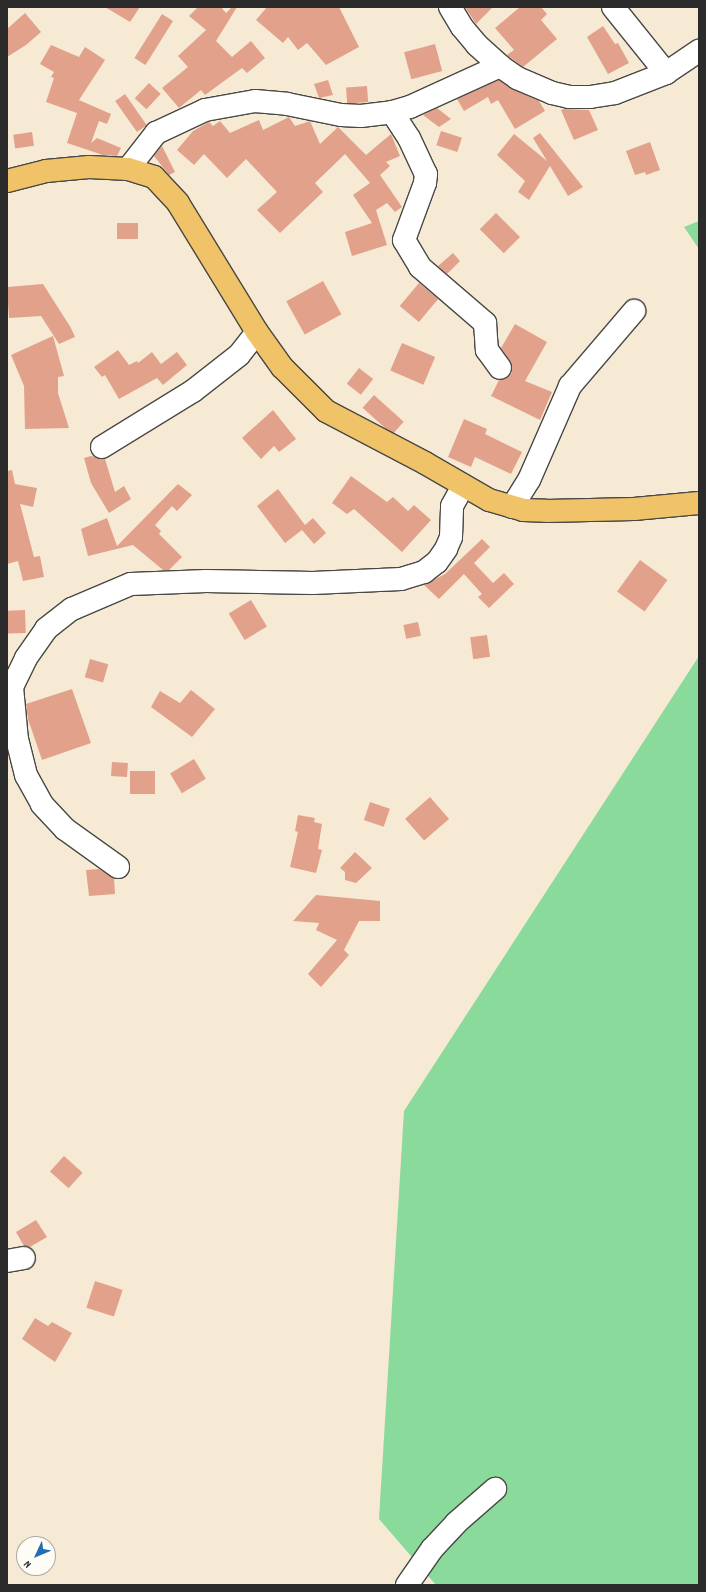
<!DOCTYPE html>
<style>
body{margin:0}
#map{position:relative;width:706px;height:1592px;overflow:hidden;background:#f6ead5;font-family:Dekko,sans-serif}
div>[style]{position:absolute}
.green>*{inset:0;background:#89da9b}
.building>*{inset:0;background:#e2a18a;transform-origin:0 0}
.roads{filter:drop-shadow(1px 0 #494844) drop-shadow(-1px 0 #494844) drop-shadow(0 1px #494844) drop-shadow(0 -1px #494844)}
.minor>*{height:22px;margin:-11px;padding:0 11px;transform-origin:11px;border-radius:11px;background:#fff}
.major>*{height:22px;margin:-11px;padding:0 11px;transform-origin:11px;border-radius:11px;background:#f0c369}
span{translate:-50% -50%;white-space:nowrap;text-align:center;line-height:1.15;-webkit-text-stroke:3px #fdfcf7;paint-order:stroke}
.frame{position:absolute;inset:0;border:8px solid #2b2b2b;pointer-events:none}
.north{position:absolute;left:16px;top:1536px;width:40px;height:40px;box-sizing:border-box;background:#fdfcf7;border:1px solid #a9a8a5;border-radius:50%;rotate:226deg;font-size:11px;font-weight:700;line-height:16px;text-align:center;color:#2b2b2b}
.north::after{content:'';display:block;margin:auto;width:14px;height:18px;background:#1f6fb2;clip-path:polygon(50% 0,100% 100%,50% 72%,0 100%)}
</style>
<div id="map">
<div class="green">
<div style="clip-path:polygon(699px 221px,699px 249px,684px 227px)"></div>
<div style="clip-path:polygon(699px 656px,699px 1585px,436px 1585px,379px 1519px,404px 1111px)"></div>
</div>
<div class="building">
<div style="clip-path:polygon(105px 7px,140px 7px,130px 22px)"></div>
<div style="clip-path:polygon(198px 7px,221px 7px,226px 13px,232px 7px,237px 7px,216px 41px,232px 57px,251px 41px,265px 58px,247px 73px,242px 68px,205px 95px,201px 90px,179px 108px,162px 88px,188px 67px,178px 56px,206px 30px,189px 16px)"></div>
<div style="clip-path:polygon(267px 7px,339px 7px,359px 47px,326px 65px,307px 43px,298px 50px,288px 37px,283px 43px,256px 20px)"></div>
<div style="clip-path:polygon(465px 7px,493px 7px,476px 24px)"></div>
<div style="clip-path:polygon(520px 7px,541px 7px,547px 14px,541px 20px,557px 39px,523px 67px,507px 55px,514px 50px,495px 28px)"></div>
<div style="clip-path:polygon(25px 13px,41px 32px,26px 45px,7px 57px,7px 29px)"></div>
<div style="left:162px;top:14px;width:13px;height:52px;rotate:32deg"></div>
<div style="clip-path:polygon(603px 26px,615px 44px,618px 43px,629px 63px,608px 74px,587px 37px)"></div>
<div style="left:435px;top:44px;width:28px;height:32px;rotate:75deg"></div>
<div style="clip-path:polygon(51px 45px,79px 57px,85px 47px,105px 60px,79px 100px,111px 114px,107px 124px,99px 121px,91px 143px,97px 138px,121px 148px,117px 156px,103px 155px,67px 143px,77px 113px,46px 102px,54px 78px,51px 77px,54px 72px,40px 64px)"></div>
<div style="clip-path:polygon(328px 80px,333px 95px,319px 98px,314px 84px)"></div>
<div style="clip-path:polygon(499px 80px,512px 89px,539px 101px,545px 111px,515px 129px,498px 100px,491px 104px,488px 97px,464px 111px,457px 99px)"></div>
<div style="left:149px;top:83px;width:16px;height:21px;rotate:43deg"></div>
<div style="left:367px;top:86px;width:16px;height:21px;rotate:86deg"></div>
<div style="left:125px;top:94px;width:38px;height:12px;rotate:55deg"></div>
<div style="clip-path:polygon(437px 108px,451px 119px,439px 127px,423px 115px)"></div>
<div style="clip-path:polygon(564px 109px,589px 110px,598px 130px,574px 140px,561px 110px)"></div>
<div style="clip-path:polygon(289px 117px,295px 126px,310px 121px,320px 144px,338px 127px,366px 155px,391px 134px,400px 156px,386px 162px,390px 166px,380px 175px,402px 207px,395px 212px,387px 203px,376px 210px,387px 245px,352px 256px,345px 232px,372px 223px,353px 195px,370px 183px,345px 154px,315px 183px,323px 192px,280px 233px,257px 210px,277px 192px,246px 159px,227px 178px,204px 154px,194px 165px,177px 150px,193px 131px,209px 122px,213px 126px,220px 121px,230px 133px,259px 120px,263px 130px)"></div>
<div style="left:441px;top:131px;width:22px;height:15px;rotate:18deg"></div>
<div style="left:32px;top:132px;width:14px;height:19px;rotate:82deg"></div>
<div style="clip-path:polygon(540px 133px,583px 187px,568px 196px,550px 166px,529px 200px,518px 192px,525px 181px,497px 155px,514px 134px,547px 161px,533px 138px)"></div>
<div style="clip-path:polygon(650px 142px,660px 170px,646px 175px,645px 172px,635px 175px,626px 151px)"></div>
<div style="clip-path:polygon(162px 146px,175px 172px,169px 175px,154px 156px)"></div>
<div style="left:496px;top:213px;width:34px;height:23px;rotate:45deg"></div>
<div style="left:117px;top:223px;width:21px;height:16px"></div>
<div style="clip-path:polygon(453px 253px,460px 261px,447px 274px,438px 266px)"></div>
<div style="left:323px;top:281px;width:38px;height:42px;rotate:61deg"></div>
<div style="left:419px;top:283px;width:25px;height:30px;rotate:40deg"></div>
<div style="clip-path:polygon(43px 284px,71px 328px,75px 337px,59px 344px,41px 316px,9px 318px,7px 287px)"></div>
<div style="clip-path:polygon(515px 324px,547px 342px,525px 381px,552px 392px,540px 420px,491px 396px,499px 380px,507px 378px,512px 373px,510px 361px,501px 348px)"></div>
<div style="clip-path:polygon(53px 336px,64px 376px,58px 377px,58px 393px,69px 428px,25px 429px,24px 386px,11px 355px)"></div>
<div style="left:402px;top:343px;width:36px;height:30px;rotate:23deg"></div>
<div style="clip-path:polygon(118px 350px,129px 365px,137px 361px,138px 363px,152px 352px,161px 364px,177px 352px,187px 365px,163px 385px,157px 378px,119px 399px,105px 375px,102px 377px,94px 367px)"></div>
<div style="left:359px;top:368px;width:18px;height:20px;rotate:38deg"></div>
<div style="left:374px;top:395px;width:40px;height:17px;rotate:42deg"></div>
<div style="clip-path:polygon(273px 410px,296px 439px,279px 452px,274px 446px,261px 459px,242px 438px)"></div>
<div style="clip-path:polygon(464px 419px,487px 429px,485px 434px,522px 452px,511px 474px,475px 457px,471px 467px,448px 457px)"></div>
<div style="clip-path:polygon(91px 456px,105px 459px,115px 492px,124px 486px,131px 499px,109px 513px,91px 483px,84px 458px)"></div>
<div style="clip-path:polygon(12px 470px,15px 484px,37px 488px,33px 507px,20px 504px,34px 557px,40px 556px,44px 577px,23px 581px,18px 561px,7px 564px,7px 471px)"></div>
<div style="clip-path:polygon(351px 476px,387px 502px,393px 497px,408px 511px,414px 505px,431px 520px,402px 552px,354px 509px,347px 514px,332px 503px)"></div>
<div style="clip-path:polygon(178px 484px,192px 495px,177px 511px,172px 506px,155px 525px,161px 531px,159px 534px,182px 557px,169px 570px,163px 570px,133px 545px,88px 556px,81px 529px,107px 518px,117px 546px)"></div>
<div style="clip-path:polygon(278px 489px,305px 525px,313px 518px,326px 533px,314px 544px,302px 530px,285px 543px,257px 506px)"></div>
<div style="clip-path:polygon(482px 539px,490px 547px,474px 563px,493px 583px,504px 573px,514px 584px,489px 608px,478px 597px,482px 594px,464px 574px,439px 599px,424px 585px,445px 574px)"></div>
<div style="left:640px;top:560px;width:34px;height:39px;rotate:36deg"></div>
<div style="left:251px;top:600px;width:31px;height:26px;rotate:59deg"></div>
<div style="left:25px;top:610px;width:23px;height:18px;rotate:88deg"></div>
<div style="left:418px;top:622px;width:14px;height:15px;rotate:78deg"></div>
<div style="left:487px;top:635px;width:22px;height:17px;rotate:82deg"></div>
<div style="left:90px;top:659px;width:19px;height:19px;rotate:16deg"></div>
<div style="clip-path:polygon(72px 689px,91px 743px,42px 760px,28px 719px,26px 704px)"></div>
<div style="clip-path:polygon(191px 690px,215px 709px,192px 737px,151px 707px,160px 691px,180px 703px)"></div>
<div style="left:194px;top:759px;width:23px;height:28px;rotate:59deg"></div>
<div style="left:112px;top:762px;width:16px;height:14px;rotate:4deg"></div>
<div style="left:130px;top:771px;width:25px;height:23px"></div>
<div style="left:430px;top:797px;width:29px;height:33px;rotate:49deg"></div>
<div style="left:370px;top:802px;width:21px;height:19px;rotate:19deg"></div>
<div style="clip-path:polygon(298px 815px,315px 818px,314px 822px,322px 824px,318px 849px,322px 850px,316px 873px,290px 867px,298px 832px,295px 831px)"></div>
<div style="clip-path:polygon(355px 852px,372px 868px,356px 883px,345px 880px,345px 872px,340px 868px)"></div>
<div style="clip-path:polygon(99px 869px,114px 878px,115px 894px,89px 896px,86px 870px)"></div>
<div style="clip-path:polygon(316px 895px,380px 901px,380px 921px,359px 921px,344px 950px,349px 955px,321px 987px,308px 974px,337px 940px,316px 930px,319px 923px,293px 921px)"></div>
<div style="left:64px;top:1156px;width:25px;height:21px;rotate:42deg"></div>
<div style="clip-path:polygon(36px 1220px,47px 1237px,30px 1247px,24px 1246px,16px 1232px)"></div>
<div style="left:95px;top:1281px;width:29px;height:28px;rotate:18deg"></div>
<div style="clip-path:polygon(35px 1318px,48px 1326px,52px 1322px,72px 1333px,55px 1362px,22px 1339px)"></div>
</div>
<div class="roads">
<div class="minor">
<div style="left:450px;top:7px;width:23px;rotate:59deg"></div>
<div style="left:462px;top:27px;width:23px;rotate:50deg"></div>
<div style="left:477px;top:45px;width:31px;rotate:42deg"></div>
<div style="left:500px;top:66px;width:21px;rotate:35deg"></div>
<div style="left:517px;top:78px;width:38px;rotate:23deg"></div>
<div style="left:552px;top:93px;width:17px;rotate:13deg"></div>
<div style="left:569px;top:97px;width:21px"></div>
<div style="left:590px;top:97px;width:25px;rotate:-9deg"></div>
<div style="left:615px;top:93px;width:55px;rotate:-21.4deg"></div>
<div style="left:666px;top:73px;width:40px;rotate:-34deg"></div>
<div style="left:613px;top:7px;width:85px;rotate:51.2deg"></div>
<div style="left:392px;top:112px;width:31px;rotate:57deg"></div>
<div style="left:409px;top:138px;width:40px;rotate:65deg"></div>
<div style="left:426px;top:174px;width:9px;rotate:96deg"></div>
<div style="left:425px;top:183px;width:61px;rotate:110.2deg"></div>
<div style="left:404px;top:240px;width:31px;rotate:59deg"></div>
<div style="left:420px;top:267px;width:86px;rotate:40.7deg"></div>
<div style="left:485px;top:323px;width:27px;rotate:86deg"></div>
<div style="left:487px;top:350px;width:22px;rotate:54deg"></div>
<div style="left:128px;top:169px;width:46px;rotate:-52.1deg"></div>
<div style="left:156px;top:133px;width:54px;rotate:-25.1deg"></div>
<div style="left:205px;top:110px;width:51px;rotate:-10.2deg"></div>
<div style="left:255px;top:101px;width:32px;rotate:5deg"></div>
<div style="left:287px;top:104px;width:55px;rotate:11.5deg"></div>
<div style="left:341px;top:115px;width:20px;rotate:3deg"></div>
<div style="left:361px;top:116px;width:31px;rotate:-7deg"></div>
<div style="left:392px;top:112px;width:19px;rotate:-16deg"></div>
<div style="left:410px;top:107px;width:99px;rotate:-24.5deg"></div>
<div style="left:102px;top:447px;width:107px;rotate:-31.6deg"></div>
<div style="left:193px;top:391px;width:58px;rotate:-38deg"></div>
<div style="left:239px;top:355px;width:29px;rotate:-52deg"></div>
<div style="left:512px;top:507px;width:32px;rotate:-58deg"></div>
<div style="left:529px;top:480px;width:103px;rotate:-66.4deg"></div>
<div style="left:570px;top:386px;width:99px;rotate:-49.5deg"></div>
<div style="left:118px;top:867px;width:65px;rotate:-144.4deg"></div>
<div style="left:65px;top:829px;width:34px;rotate:-133deg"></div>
<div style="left:42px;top:804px;width:33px;rotate:-119deg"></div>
<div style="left:26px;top:775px;width:36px;rotate:-104deg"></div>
<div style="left:17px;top:740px;width:53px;rotate:-95.4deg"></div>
<div style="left:12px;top:687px;width:32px;rotate:-64deg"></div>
<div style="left:26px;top:658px;width:35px;rotate:-55deg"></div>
<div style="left:46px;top:629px;width:33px;rotate:-38deg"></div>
<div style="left:72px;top:609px;width:64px;rotate:-23deg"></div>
<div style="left:131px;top:584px;width:75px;rotate:-2.3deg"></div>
<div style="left:206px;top:581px;width:107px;rotate:1.1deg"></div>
<div style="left:313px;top:583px;width:88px;rotate:-2.6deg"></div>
<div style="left:401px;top:579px;width:24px;rotate:-17deg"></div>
<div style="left:424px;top:572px;width:16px;rotate:-38deg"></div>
<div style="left:437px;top:562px;width:16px;rotate:-55deg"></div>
<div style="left:446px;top:549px;width:13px;rotate:-67deg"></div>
<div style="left:451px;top:537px;width:31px;rotate:-88deg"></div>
<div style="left:452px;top:506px;width:23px;rotate:-61deg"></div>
<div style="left:7px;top:1261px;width:17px;rotate:-10deg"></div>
<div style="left:407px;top:1585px;width:44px;rotate:-55.2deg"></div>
<div style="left:432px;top:1549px;width:35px;rotate:-47deg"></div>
<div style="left:456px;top:1523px;width:52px;rotate:-41.1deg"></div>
</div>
<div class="major">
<div style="left:7px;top:181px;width:40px;rotate:-14.4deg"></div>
<div style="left:46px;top:171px;width:43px;rotate:-5.3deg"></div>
<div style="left:89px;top:167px;width:39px;rotate:3deg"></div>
<div style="left:128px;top:169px;width:27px;rotate:17deg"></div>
<div style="left:154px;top:177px;width:35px;rotate:47deg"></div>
<div style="left:178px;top:203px;width:151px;rotate:58.5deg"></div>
<div style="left:257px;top:332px;width:43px;rotate:54.5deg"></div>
<div style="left:282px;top:367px;width:62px;rotate:45deg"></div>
<div style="left:326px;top:411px;width:112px;rotate:27.7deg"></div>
<div style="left:425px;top:463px;width:74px;rotate:30deg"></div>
<div style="left:489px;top:500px;width:35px;rotate:16deg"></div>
<div style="left:523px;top:510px;width:23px;rotate:2deg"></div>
<div style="left:546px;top:511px;width:88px;rotate:-1.3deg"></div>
<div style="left:634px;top:509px;width:65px;rotate:-5.3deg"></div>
</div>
</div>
<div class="frame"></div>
<div class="north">N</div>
</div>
